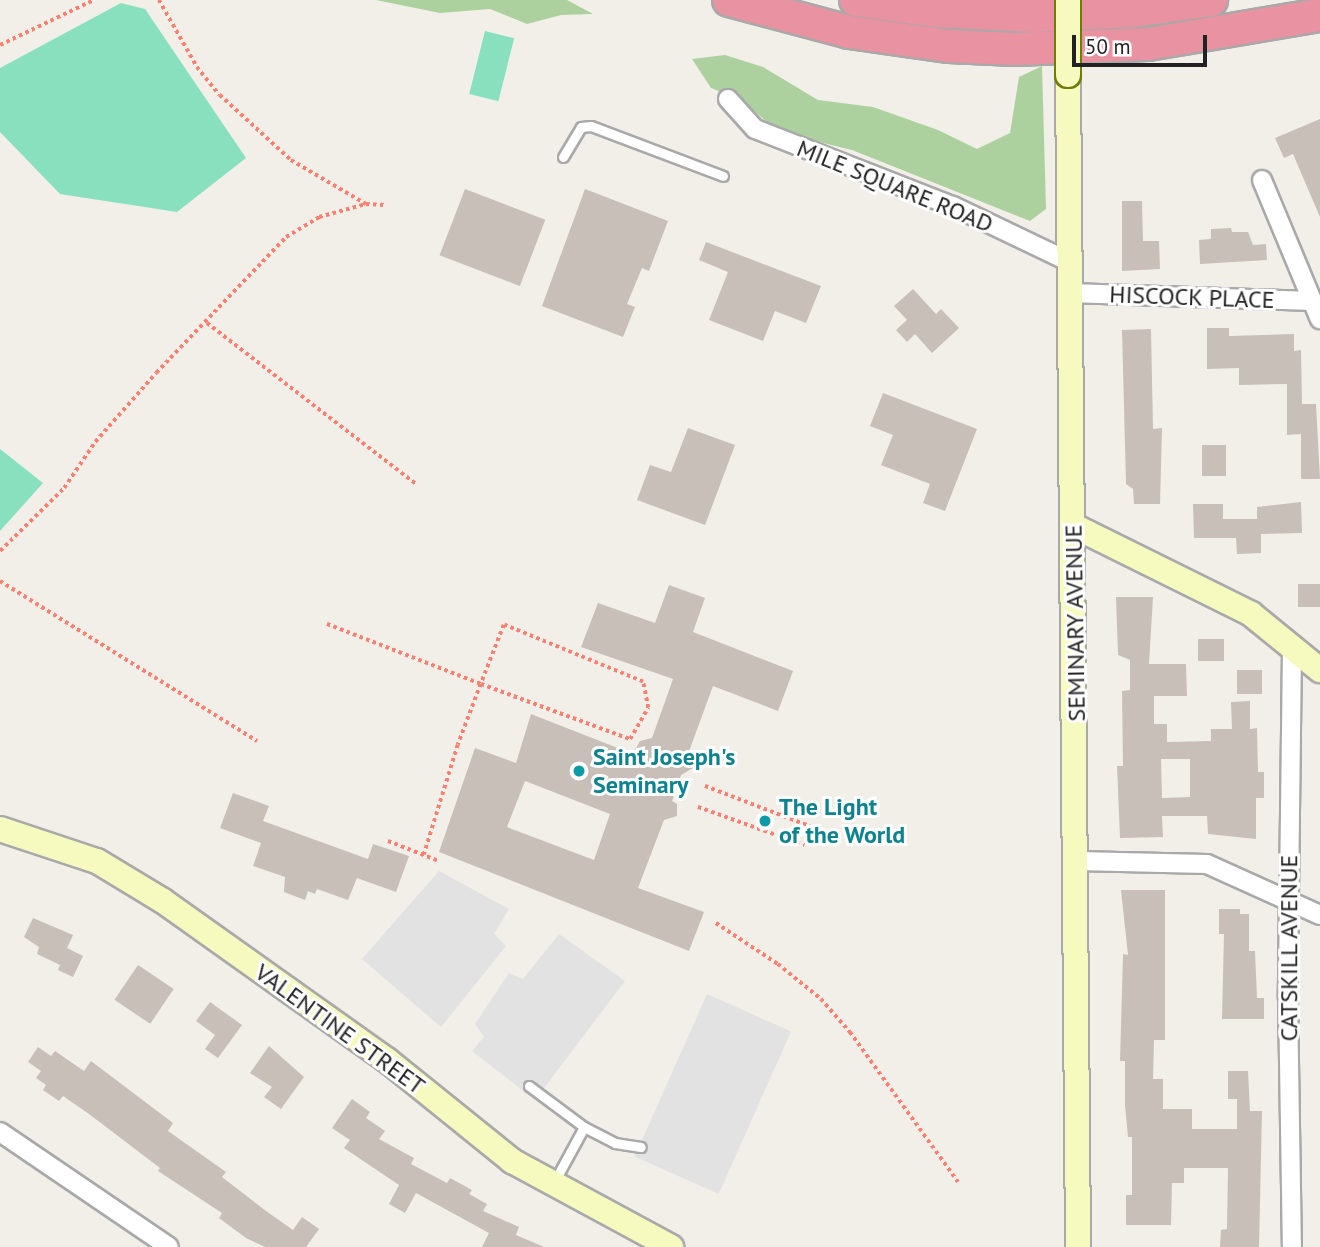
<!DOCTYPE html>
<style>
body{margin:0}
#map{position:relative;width:1320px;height:1247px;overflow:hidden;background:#f2efe9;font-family:"PT Sans",sans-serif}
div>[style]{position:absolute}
.forest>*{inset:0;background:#add19e}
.pitch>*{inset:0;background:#88e0be;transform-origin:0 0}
.parking>*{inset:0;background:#e2e2e2;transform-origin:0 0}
.building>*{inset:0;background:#c7bfb8;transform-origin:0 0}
.path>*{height:3.5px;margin-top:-1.75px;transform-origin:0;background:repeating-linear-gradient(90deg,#fa8072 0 3.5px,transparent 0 7px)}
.roads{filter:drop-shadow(2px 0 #a9a9a9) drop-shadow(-2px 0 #a9a9a9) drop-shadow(0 2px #a9a9a9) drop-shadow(0 -2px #a9a9a9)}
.lane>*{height:9px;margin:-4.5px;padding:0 4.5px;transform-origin:4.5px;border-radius:4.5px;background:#fff}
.street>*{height:18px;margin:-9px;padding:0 9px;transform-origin:9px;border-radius:9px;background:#fff}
.secondary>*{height:24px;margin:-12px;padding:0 12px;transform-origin:12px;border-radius:12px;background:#f7fabf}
.highway>*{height:32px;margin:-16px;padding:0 16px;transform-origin:16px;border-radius:16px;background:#e892a2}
.bridges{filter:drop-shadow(2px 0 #707d05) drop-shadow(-2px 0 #707d05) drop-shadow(0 2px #707d05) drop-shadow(0 -2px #707d05)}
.secondary-bridge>*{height:24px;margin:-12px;padding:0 12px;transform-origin:12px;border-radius:12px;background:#f7fabf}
.dots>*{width:19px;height:19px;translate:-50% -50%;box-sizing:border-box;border:4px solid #fff;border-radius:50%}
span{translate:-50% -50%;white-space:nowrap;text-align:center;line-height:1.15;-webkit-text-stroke:6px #fff;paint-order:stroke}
.street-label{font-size:24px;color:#222}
.culture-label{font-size:24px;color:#0d838f;font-weight:700}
.left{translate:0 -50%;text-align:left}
.scale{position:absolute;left:1072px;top:35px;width:135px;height:32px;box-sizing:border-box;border:4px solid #222;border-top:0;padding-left:9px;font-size:21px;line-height:24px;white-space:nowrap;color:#222;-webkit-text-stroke:5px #fff;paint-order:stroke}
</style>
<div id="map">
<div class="forest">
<div style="clip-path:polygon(376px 0,567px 0,593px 14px,561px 15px,527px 24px,490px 9px,440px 13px)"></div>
<div style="clip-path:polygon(725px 55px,763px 67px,818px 100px,873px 107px,938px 130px,977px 149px,1010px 133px,1019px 77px,1042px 66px,1046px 209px,1030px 221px,852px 150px,778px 132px,743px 101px,711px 88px,692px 59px)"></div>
</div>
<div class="pitch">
<div style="clip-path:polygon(121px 3px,145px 9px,246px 158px,177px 212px,60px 194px,0 132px,0 68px)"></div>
<div style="left:485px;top:31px;width:30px;height:65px;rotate:14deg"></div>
<div style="clip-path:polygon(0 449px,43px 483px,0 531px)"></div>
</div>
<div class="parking">
<div style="clip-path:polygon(439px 871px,509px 909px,494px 934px,506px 946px,441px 1027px,362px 959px)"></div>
<div style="clip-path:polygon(559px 934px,625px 981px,535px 1100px,472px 1051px,484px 1037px,475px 1024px,509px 973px,523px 979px)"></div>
<div style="left:707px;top:994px;width:92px;height:178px;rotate:24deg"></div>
</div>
<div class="building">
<div style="clip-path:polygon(1320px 119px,1320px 217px,1293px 154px,1284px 158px,1275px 138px)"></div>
<div style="left:465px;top:189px;width:86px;height:71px;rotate:21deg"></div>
<div style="clip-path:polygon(585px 189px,668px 221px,649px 271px,642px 268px,627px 304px,635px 307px,623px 337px,542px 306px)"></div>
<div style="clip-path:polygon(1122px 201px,1142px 201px,1143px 241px,1159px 241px,1160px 269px,1122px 271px)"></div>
<div style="clip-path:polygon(1231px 228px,1232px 232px,1248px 232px,1253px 245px,1266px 244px,1267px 260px,1200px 264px,1199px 240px,1211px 239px,1211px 229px)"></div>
<div style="clip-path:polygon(706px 242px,821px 286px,806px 323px,775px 311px,763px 341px,709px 320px,728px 272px,699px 260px)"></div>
<div style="clip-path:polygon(913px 289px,936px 314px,941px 309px,959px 328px,932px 353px,915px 334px,907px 342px,896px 330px,907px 320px,894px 306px)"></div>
<div style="clip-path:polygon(1207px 328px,1229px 328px,1229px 336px,1294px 334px,1294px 351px,1301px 350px,1302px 404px,1316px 404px,1320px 479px,1301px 479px,1301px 434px,1287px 435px,1287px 384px,1239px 385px,1239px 368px,1207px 369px)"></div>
<div style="clip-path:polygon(1151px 329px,1153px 429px,1162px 428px,1160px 504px,1134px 504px,1133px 489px,1126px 484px,1122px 330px)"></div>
<div style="clip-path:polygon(883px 393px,977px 429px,945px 511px,923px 503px,930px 484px,881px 465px,893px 435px,870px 426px)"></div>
<div style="clip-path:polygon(688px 428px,735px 445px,705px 525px,637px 500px,650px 465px,671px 472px)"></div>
<div style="left:1202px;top:445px;width:24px;height:31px"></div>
<div style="clip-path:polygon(1301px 502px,1302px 533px,1261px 534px,1261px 553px,1237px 554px,1236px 538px,1194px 538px,1193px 504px,1223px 504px,1223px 519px,1257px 519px,1257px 507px)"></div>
<div style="left:1298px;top:584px;width:22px;height:23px"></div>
<div style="clip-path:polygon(evenodd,669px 585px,705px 598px,693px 632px,793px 671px,778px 711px,713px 686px,688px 754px,693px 757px,693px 768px,681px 775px,672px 801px,677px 804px,677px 816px,664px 820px,638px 888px,704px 912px,689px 951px,439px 852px,475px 748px,516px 763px,531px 714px,633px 754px,640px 741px,652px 738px,673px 679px,581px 647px,598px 603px,655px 623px,669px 585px,525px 781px,610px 814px,594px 860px,507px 827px,525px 781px)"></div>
<div style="clip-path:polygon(evenodd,1116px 597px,1153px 597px,1149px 664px,1186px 664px,1187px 696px,1154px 696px,1154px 724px,1167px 724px,1167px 742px,1211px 741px,1211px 729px,1232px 729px,1231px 702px,1250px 701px,1250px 729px,1257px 728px,1258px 772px,1264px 772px,1264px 798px,1256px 798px,1256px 839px,1208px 834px,1207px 816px,1162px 816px,1163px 837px,1120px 838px,1117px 766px,1123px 766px,1122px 691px,1130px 690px,1130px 660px,1118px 655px,1116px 597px,1161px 759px,1190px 759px,1190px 797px,1162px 798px,1161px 759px)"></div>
<div style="left:1198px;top:639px;width:26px;height:22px"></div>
<div style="left:1237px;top:670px;width:25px;height:24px"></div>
<div style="clip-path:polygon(233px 793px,269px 806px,263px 821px,368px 859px,373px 844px,409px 856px,396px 892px,357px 878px,348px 900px,317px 889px,315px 894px,308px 891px,305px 900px,284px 892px,285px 877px,253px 866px,261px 843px,220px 828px)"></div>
<div style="clip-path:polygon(1121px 890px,1165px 890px,1165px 1040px,1154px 1040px,1153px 1079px,1163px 1079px,1163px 1109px,1192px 1109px,1192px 1129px,1237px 1129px,1237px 1099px,1228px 1099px,1228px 1071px,1248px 1071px,1250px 1111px,1262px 1111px,1259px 1247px,1220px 1247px,1221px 1230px,1227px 1229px,1228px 1168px,1184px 1168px,1184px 1183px,1172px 1183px,1171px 1225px,1126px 1225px,1126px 1195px,1132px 1195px,1132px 1137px,1128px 1137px,1125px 1105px,1125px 1061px,1120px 1061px,1123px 954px,1128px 955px)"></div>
<div style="clip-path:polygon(1219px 909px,1240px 909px,1240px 914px,1249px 914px,1249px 951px,1255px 951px,1257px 998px,1264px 998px,1264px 1019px,1222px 1019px,1224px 934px,1219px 934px)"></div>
<div style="clip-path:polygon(33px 918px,73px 935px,67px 948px,83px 956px,73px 977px,58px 970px,60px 965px,37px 954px,39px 947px,24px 937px)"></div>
<div style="left:138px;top:965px;width:43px;height:42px;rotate:34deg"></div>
<div style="clip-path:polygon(210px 1002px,242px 1025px,218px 1058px,205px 1049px,215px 1035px,196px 1021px)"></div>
<div style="clip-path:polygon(269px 1046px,304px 1077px,281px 1109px,264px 1097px,272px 1087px,250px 1073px)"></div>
<div style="clip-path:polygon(38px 1047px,51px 1056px,55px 1051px,84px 1071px,91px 1061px,173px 1123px,168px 1131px,226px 1172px,222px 1177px,266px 1211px,293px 1230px,302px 1217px,319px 1229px,306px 1247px,265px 1247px,246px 1238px,219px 1218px,222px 1213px,158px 1171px,160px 1168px,89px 1114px,63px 1096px,59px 1101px,43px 1090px,46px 1085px,36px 1078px,41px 1071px,28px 1062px)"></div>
<div style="clip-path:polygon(352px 1099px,370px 1112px,366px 1118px,385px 1131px,379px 1139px,414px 1158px,411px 1164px,447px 1183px,450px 1178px,472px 1190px,469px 1194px,487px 1204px,483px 1211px,519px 1227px,516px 1235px,544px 1247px,482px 1247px,489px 1233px,416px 1193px,405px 1213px,389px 1204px,399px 1185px,344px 1148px,350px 1140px,332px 1128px)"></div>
</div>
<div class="path">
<div style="left:159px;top:0;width:77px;rotate:60.4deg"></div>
<div style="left:197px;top:67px;width:36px;rotate:51deg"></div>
<div style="left:220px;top:95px;width:96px;rotate:42.5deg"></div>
<div style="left:291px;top:160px;width:87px;rotate:30.4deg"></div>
<div style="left:0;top:45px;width:104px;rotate:-25.6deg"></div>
<div style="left:207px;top:323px;width:264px;rotate:37.6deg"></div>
<div style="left:0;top:551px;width:90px;rotate:-44.5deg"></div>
<div style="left:64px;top:488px;width:55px;rotate:-56deg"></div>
<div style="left:95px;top:442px;width:92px;rotate:-48.5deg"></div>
<div style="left:156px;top:373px;width:188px;rotate:-46.3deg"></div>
<div style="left:286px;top:237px;width:39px;rotate:-31deg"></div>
<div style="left:319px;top:217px;width:49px;rotate:-15.5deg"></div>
<div style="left:366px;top:204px;width:18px;rotate:3deg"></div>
<div style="left:0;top:581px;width:303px;rotate:31.9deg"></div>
<div style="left:327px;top:624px;width:165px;rotate:21.3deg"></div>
<div style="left:481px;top:684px;width:159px;rotate:20.3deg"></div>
<div style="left:630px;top:739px;width:36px;rotate:-60deg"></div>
<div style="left:648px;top:708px;width:26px;rotate:-101deg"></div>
<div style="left:643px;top:682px;width:150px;rotate:-157.7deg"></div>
<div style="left:504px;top:625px;width:63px;rotate:111.3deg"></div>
<div style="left:481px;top:684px;width:65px;rotate:110.7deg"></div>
<div style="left:458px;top:745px;width:115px;rotate:107.2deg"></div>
<div style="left:705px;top:786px;width:115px;rotate:21deg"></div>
<div style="left:698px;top:807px;width:113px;rotate:19.7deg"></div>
<div style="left:388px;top:841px;width:55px;rotate:21.4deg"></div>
<div style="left:716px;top:923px;width:74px;rotate:33.5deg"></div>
<div style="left:778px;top:964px;width:55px;rotate:39.1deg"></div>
<div style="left:821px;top:999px;width:44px;rotate:48.7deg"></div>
<div style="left:850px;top:1032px;width:185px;rotate:54.2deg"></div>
</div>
<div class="roads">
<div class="lane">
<div style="left:563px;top:157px;width:35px;rotate:-59deg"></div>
<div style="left:581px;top:127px;width:10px;rotate:-6deg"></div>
<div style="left:591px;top:126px;width:141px;rotate:20.7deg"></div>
<div style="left:529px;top:1086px;width:69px;rotate:36.7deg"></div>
<div style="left:584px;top:1127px;width:63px;rotate:118.6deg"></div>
<div style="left:584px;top:1127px;width:35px;rotate:27deg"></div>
<div style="left:615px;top:1143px;width:26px;rotate:9deg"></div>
</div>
<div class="street">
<div style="left:728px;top:99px;width:40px;rotate:48deg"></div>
<div style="left:755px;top:129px;width:212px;rotate:21.3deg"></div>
<div style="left:953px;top:206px;width:130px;rotate:25.6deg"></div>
<div style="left:1262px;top:180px;width:151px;rotate:67.4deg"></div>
<div style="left:1071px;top:293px;width:241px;rotate:1.9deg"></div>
<div style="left:1292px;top:649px;width:349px;rotate:90.7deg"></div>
<div style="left:1288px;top:998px;width:249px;rotate:89.1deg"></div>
<div style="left:1077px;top:861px;width:130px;rotate:1.3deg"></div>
<div style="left:1207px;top:864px;width:124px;rotate:24.3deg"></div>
<div style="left:0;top:1132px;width:204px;rotate:34.2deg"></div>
</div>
<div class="secondary">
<div style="left:1068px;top:75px;width:1172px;rotate:89.51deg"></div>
<div style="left:1074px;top:526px;width:198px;rotate:26.4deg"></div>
<div style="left:1251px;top:614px;width:89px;rotate:39.1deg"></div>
<div style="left:0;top:829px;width:102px;rotate:18.3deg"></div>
<div style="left:97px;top:861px;width:77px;rotate:31.2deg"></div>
<div style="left:163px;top:901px;width:275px;rotate:35.4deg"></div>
<div style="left:387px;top:1060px;width:161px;rotate:38.9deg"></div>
<div style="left:512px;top:1161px;width:181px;rotate:28.4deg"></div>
</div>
<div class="highway">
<div style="left:729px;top:0;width:124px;rotate:14.9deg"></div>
<div style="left:849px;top:32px;width:101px;rotate:8deg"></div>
<div style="left:949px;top:46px;width:65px;rotate:2.6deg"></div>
<div style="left:1014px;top:49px;width:134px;rotate:-2.1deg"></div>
<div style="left:1148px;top:44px;width:174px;rotate:-9.6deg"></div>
<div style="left:856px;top:0;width:79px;rotate:8deg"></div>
<div style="left:934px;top:11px;width:100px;rotate:2.9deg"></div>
<div style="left:1034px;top:16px;width:100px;rotate:-2.9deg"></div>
<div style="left:1134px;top:11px;width:78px;rotate:-8.1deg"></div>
</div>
</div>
<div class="bridges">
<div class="secondary-bridge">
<div style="left:1068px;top:75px;width:75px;rotate:-90deg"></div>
</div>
</div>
<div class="dots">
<div style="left:579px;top:771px;background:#0f9aa8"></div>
<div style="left:765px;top:821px;background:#0f9aa8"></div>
</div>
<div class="street-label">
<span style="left:895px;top:186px;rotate:22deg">MILE SQUARE ROAD</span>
<span style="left:1192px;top:297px;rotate:2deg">HISCOCK PLACE</span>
<span style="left:1075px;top:623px;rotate:-91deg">SEMINARY AVENUE</span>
<span style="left:1289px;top:948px;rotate:-90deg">CATSKILL AVENUE</span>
<span style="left:340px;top:1029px;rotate:36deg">VALENTINE STREET</span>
</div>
<div class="culture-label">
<span class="left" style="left:593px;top:771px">Saint Joseph's<br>Seminary</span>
<span class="left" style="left:779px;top:821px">The Light<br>of the World</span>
</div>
<div class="scale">50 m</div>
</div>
